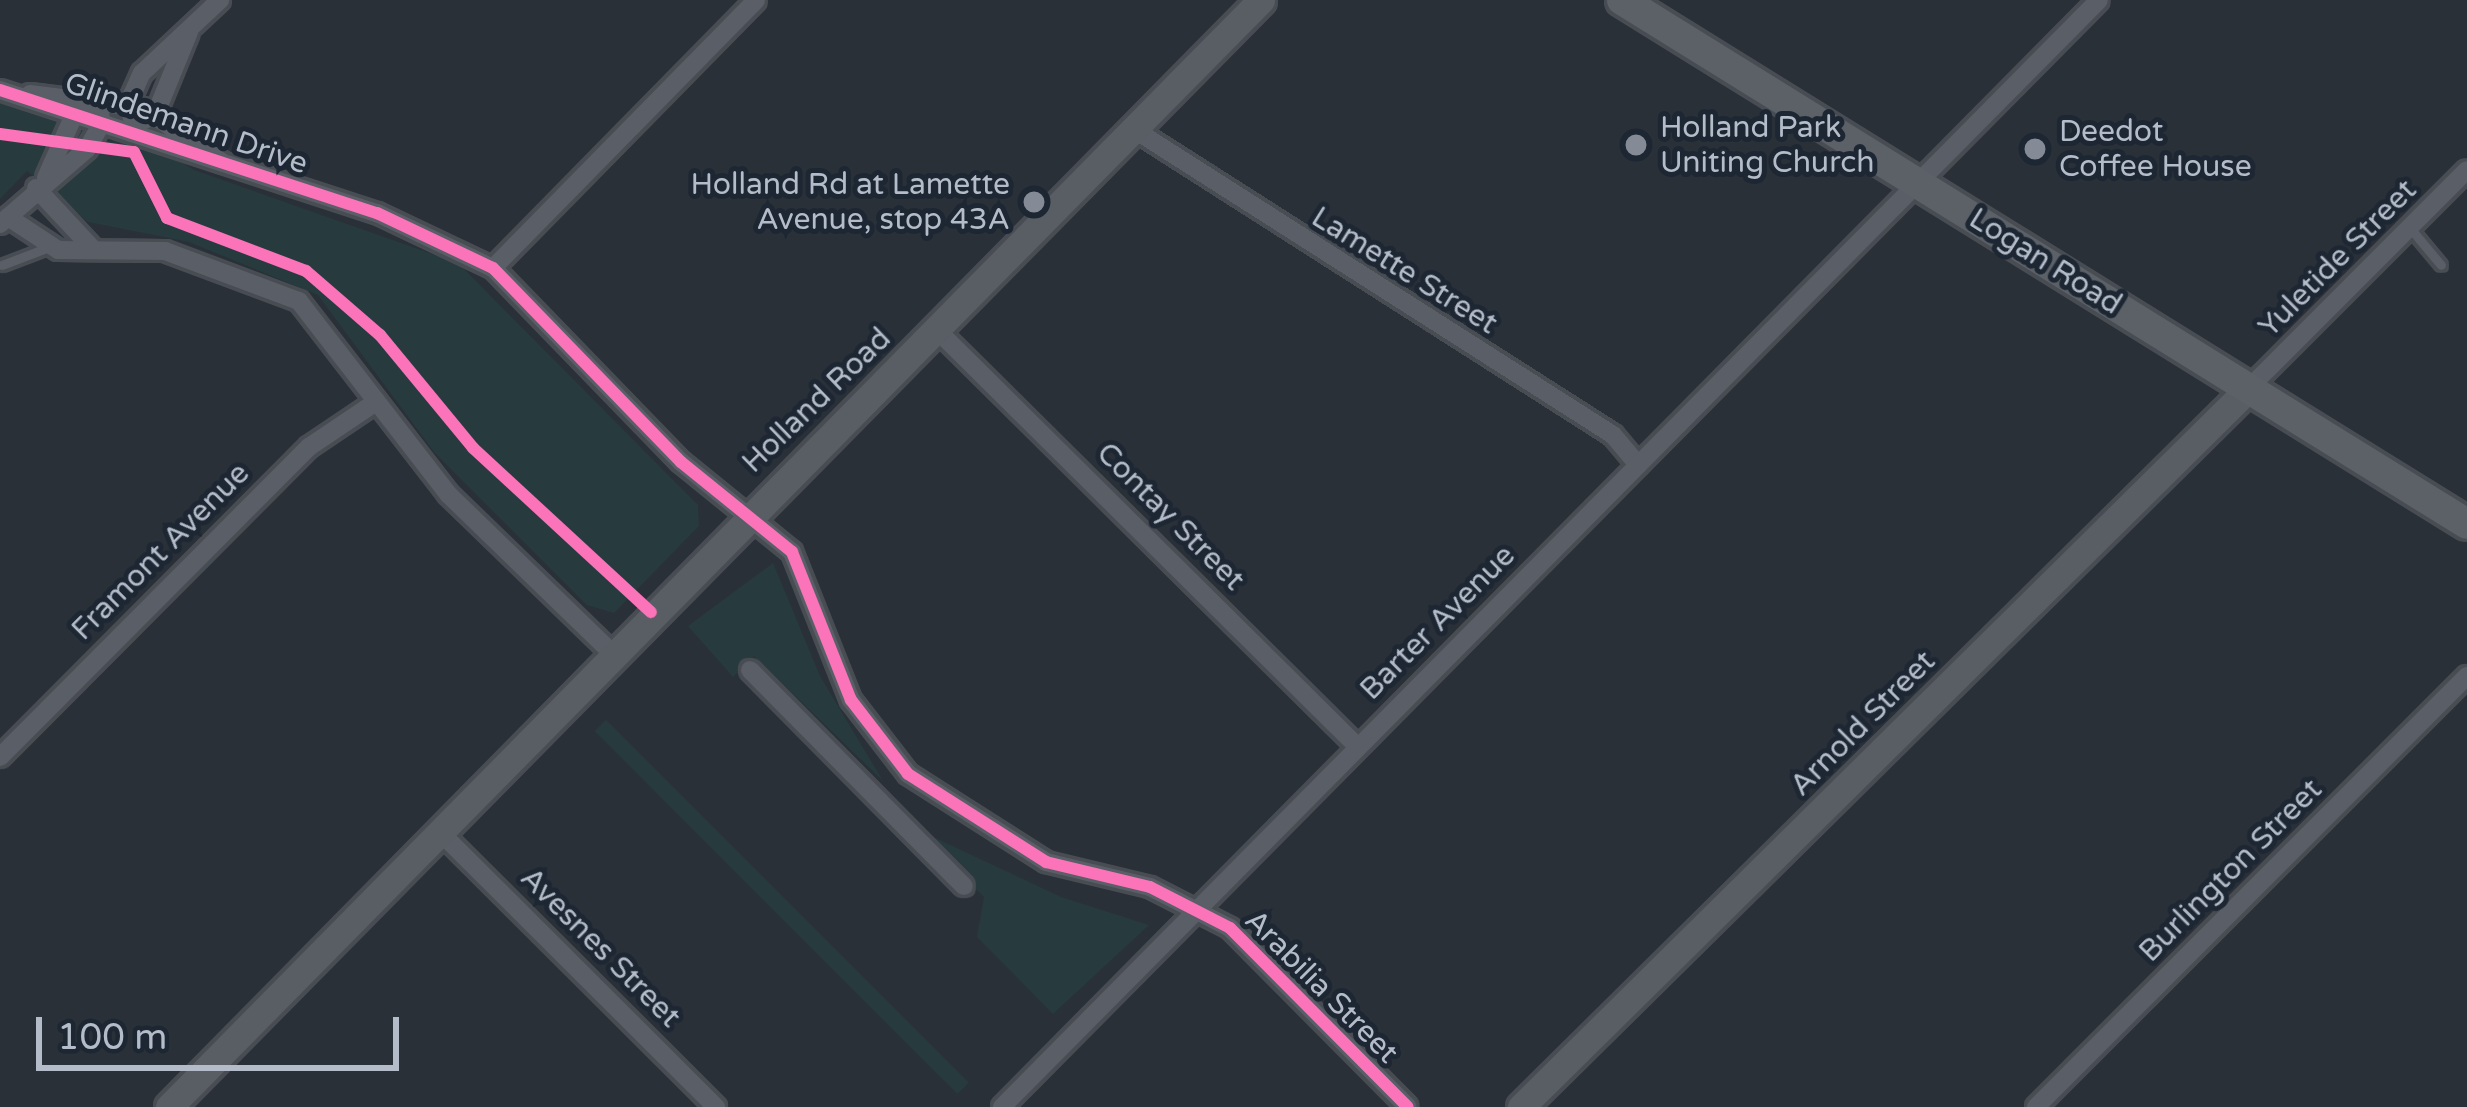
<!DOCTYPE html>
<style>
body{margin:0}
#map{position:relative;width:2467px;height:1107px;overflow:hidden;background:#2a3038;font-family:"Varela Round",sans-serif}
div>[style]{position:absolute}
.green>*{inset:0;background:#273a3e;transform-origin:0 0}
.roads{filter:drop-shadow(3px 0 #484c53) drop-shadow(-3px 0 #484c53) drop-shadow(0 3px #484c53) drop-shadow(0 -3px #484c53)}
.lane>*{height:9px;margin:-4.5px;padding:0 4.5px;transform-origin:4.5px;border-radius:4.5px;background:#5a5e66}
.street>*{height:18px;margin:-9px;padding:0 9px;transform-origin:9px;border-radius:9px;background:#5a5e66}
.secondary>*{height:27px;margin:-13.5px;padding:0 13.5px;transform-origin:13.5px;border-radius:13.5px;background:#595d64}
.primary>*{height:30px;margin:-15px;padding:0 15px;transform-origin:15px;border-radius:15px;background:#5c6168}
.cycleway>*{height:12px;margin:-6px;padding:0 6px;transform-origin:6px;border-radius:6px;background:#fb73b8}
.dots>*{width:33px;height:33px;translate:-50% -50%;box-sizing:border-box;border:6px solid #1d2633;border-radius:50%}
span{translate:-50% -50%;white-space:nowrap;text-align:center;line-height:1.15;-webkit-text-stroke:10px #1d2633;paint-order:stroke}
.street-label{font-size:30px;color:#b4bcc9}
.poi-label{font-size:30px;color:#b4bcc9}
.left{translate:0 -50%;text-align:left}
.right{translate:-100% -50%;text-align:right}
.scale{position:absolute;left:36px;top:1017px;width:363px;height:54px;box-sizing:border-box;border:6px solid #b4bcc9;border-top:0;padding-left:15px;font-size:36px;line-height:42px;white-space:nowrap;color:#b4bcc9;-webkit-text-stroke:9px #1d2633;paint-order:stroke}
</style>
<div id="map">
<div class="green">
<div style="clip-path:polygon(0 101px,107px 141px,149px 142px,194px 170px,458px 263px,698px 505px,699px 526px,614px 613px,587px 605px,434px 452px,318px 295px,189px 242px,88px 222px,27px 171px,0 199px)"></div>
<div style="clip-path:polygon(773px 563px,820px 676px,883px 781px,754px 656px,733px 677px,688px 626px)"></div>
<div style="left:606px;top:720px;width:513px;height:16px;rotate:45deg"></div>
<div style="clip-path:polygon(912px 827px,1061px 897px,1149px 925px,1053px 1014px,977px 937px,984px 897px)"></div>
</div>
<div class="roads">
<div class="lane">
<div style="left:2410px;top:228px;width:48px;rotate:50deg"></div>
<div style="left:2px;top:265px;width:50px;rotate:-21deg"></div>
</div>
<div class="street">
<div style="left:189px;top:32px;width:87px;rotate:112.2deg"></div>
<div style="left:156px;top:113px;width:26px;rotate:149deg"></div>
<div style="left:134px;top:126px;width:23px;rotate:-105deg"></div>
<div style="left:128px;top:104px;width:34px;rotate:-66deg"></div>
<div style="left:142px;top:73px;width:107px;rotate:-43.1deg"></div>
<div style="left:0;top:90px;width:397px;rotate:18.1deg"></div>
<div style="left:377px;top:213px;width:128px;rotate:25.4deg"></div>
<div style="left:493px;top:268px;width:270px;rotate:45.9deg"></div>
<div style="left:681px;top:462px;width:143px;rotate:39deg"></div>
<div style="left:792px;top:552px;width:159px;rotate:68.3deg"></div>
<div style="left:851px;top:700px;width:93px;rotate:52.4deg"></div>
<div style="left:908px;top:774px;width:164px;rotate:32.5deg"></div>
<div style="left:1046px;top:862px;width:107px;rotate:13.5deg"></div>
<div style="left:1150px;top:887px;width:90px;rotate:27.1deg"></div>
<div style="left:1230px;top:928px;width:252px;rotate:45.2deg"></div>
<div style="left:30px;top:94px;width:114px;rotate:7.1deg"></div>
<div style="left:143px;top:108px;width:96px;rotate:34.4deg"></div>
<div style="left:1135px;top:130px;width:567px;rotate:32.54deg"></div>
<div style="left:1613px;top:435px;width:39px;rotate:50deg"></div>
<div style="left:36px;top:188px;width:82px;rotate:47deg"></div>
<div style="left:8px;top:217px;width:60px;rotate:33.4deg"></div>
<div style="left:58px;top:250px;width:107px;rotate:0.5deg"></div>
<div style="left:165px;top:251px;width:143px;rotate:20.5deg"></div>
<div style="left:299px;top:301px;width:244px;rotate:52.3deg"></div>
<div style="left:448px;top:494px;width:227px;rotate:44.1deg"></div>
<div style="left:0;top:224px;width:115px;rotate:-40.8deg"></div>
<div style="left:87px;top:149px;width:30px;rotate:-60deg"></div>
<div style="left:102px;top:123px;width:23px;rotate:-103deg"></div>
<div style="left:97px;top:101px;width:27px;rotate:149deg"></div>
<div style="left:74px;top:115px;width:69px;rotate:114deg"></div>
<div style="left:493px;top:268px;width:375px;rotate:-45.5deg"></div>
<div style="left:938px;top:331px;width:591px;rotate:44.73deg"></div>
<div style="left:2249px;top:388px;width:308px;rotate:-45deg"></div>
<div style="left:750px;top:670px;width:304px;rotate:45.3deg"></div>
<div style="left:0;top:757px;width:438px;rotate:-45.1deg"></div>
<div style="left:309px;top:447px;width:81px;rotate:-33.9deg"></div>
<div style="left:440px;top:832px;width:390px;rotate:44.9deg"></div>
<div style="left:1002px;top:1107px;width:1558px;rotate:-45.26deg"></div>
<div style="left:2036px;top:1107px;width:610px;rotate:-45deg"></div>
</div>
<div class="secondary">
<div style="left:169px;top:1107px;width:1555px;rotate:-45.39deg"></div>
<div style="left:1521px;top:1107px;width:1023px;rotate:-44.64deg"></div>
</div>
<div class="primary">
<div style="left:1622px;top:0;width:994px;rotate:31.8deg"></div>
</div>
</div>
<div class="cycleway">
<div style="left:0;top:90px;width:397px;rotate:18.1deg"></div>
<div style="left:377px;top:213px;width:128px;rotate:25.4deg"></div>
<div style="left:493px;top:268px;width:270px;rotate:45.9deg"></div>
<div style="left:681px;top:462px;width:143px;rotate:39deg"></div>
<div style="left:792px;top:552px;width:159px;rotate:68.3deg"></div>
<div style="left:851px;top:700px;width:93px;rotate:52.4deg"></div>
<div style="left:908px;top:774px;width:164px;rotate:32.5deg"></div>
<div style="left:1046px;top:862px;width:107px;rotate:13.5deg"></div>
<div style="left:1150px;top:887px;width:90px;rotate:27.1deg"></div>
<div style="left:1230px;top:928px;width:252px;rotate:45.2deg"></div>
<div style="left:0;top:134px;width:135px;rotate:7.7deg"></div>
<div style="left:134px;top:152px;width:74px;rotate:63.4deg"></div>
<div style="left:167px;top:218px;width:149px;rotate:20.9deg"></div>
<div style="left:306px;top:271px;width:98px;rotate:40.9deg"></div>
<div style="left:380px;top:335px;width:146px;rotate:50.5deg"></div>
<div style="left:473px;top:448px;width:242px;rotate:42.7deg"></div>
</div>
<div class="dots">
<div style="left:1636px;top:145px;background:#848b96"></div>
<div style="left:2035px;top:149px;background:#848b96"></div>
<div style="left:1034px;top:202px;background:#848b96"></div>
</div>
<div class="street-label">
<span style="left:186px;top:124px;rotate:19deg">Glindemann Drive</span>
<span style="left:2338px;top:259px;rotate:-45deg">Yuletide Street</span>
<span style="left:2045px;top:262px;rotate:32deg">Logan Road</span>
<span style="left:1404px;top:271px;rotate:32deg">Lamette Street</span>
<span style="left:817px;top:401px;rotate:-44deg">Holland Road</span>
<span style="left:1170px;top:517px;rotate:45deg">Contay Street</span>
<span style="left:161px;top:552px;rotate:-45deg">Framont Avenue</span>
<span style="left:1438px;top:623px;rotate:-45deg">Barter Avenue</span>
<span style="left:1863px;top:724px;rotate:-45deg">Arnold Street</span>
<span style="left:2231px;top:871px;rotate:-45deg">Burlington Street</span>
<span style="left:600px;top:948px;rotate:45deg">Avesnes Street</span>
<span style="left:1321px;top:987px;rotate:45deg">Arabilia Street</span>
</div>
<div class="poi-label">
<span class="left" style="left:1660px;top:145px">Holland Park<br>Uniting Church</span>
<span class="left" style="left:2059px;top:149px">Deedot<br>Coffee House</span>
<span class="right" style="left:1010px;top:202px">Holland Rd at Lamette<br>Avenue, stop 43A</span>
</div>
<div class="scale">100 m</div>
</div>
